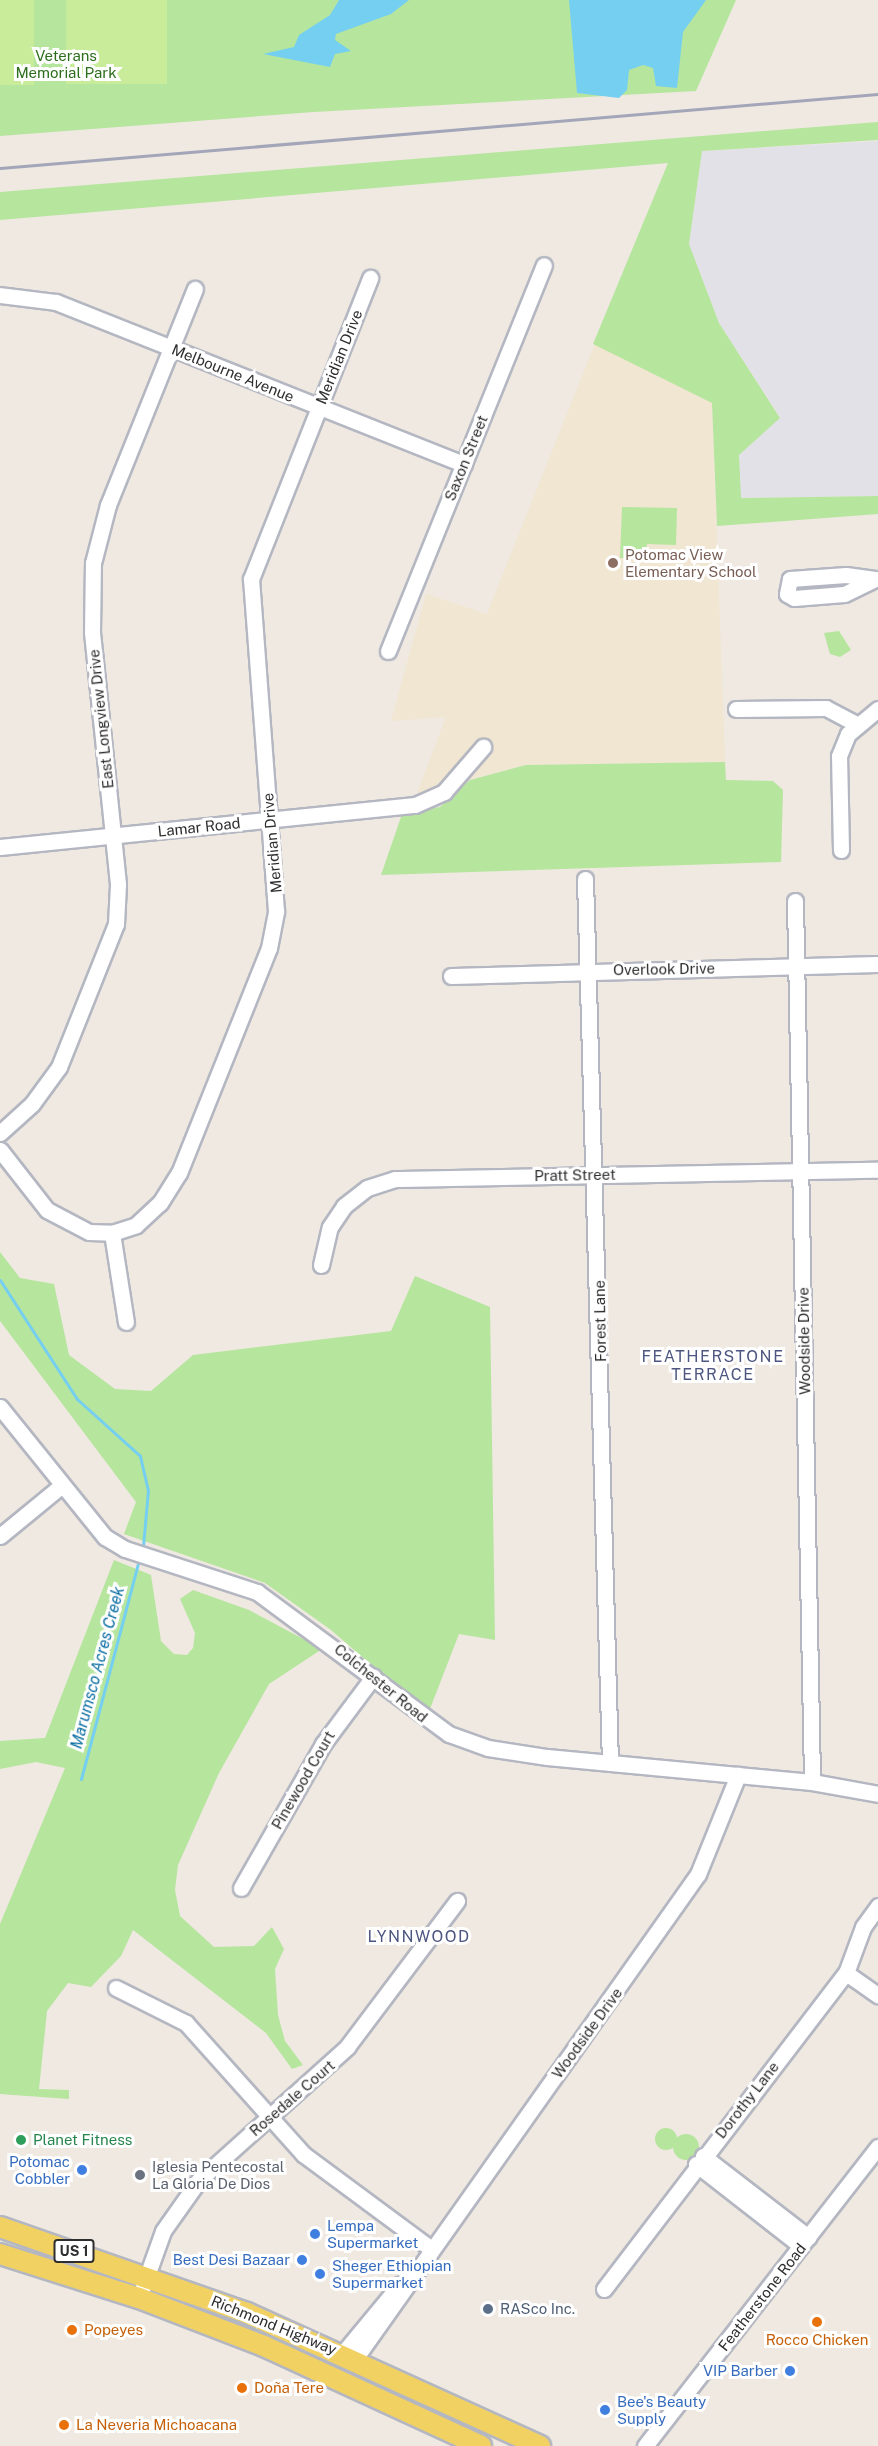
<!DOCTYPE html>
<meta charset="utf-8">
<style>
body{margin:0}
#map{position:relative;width:878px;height:2446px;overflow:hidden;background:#efe9e1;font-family:"Public Sans",sans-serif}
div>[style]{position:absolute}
.industrial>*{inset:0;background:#e3e1e8}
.education>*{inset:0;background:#f0e6d1}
.green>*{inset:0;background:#b6e59e}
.round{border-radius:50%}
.pitch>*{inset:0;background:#c9ec9a;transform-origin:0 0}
.water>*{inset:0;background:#75cff0}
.stream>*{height:3px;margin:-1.5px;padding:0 1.5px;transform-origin:1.5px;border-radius:1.5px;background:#75cff0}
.roads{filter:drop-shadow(2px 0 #b4b7c1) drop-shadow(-2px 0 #b4b7c1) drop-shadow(0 2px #b4b7c1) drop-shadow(0 -2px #b4b7c1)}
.minor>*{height:15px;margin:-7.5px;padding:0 7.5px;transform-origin:7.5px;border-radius:7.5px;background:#fff}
.major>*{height:20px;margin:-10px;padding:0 10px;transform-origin:10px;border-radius:10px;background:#f2d163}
.rail>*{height:3px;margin:-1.5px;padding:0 1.5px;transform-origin:1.5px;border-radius:1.5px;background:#a3a6b8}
.dots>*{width:16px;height:16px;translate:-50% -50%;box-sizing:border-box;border:3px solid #fff;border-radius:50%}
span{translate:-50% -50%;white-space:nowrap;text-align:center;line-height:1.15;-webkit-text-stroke:6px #fff;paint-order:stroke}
.shield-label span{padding:2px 4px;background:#fff;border:2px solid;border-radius:4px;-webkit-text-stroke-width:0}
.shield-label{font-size:14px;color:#2e2e2e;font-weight:700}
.park-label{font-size:15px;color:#2c6e1b}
.street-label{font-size:15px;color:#2e2e2e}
.education-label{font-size:15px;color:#785e54}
.left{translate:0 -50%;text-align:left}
.leisure-label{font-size:15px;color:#27864d}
.shop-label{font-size:15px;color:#366cbe}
.right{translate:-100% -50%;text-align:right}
.worship-label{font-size:15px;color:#5b616d}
.service-label{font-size:15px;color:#4e5e75}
.food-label{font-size:15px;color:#c56008}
.neighbourhood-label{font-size:16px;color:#4d5680;letter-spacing:1.5px}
.water-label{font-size:16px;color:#0d6fa3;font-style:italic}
</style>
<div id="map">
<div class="industrial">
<div style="clip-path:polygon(878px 141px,878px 496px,740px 498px,739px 455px,780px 417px,719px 323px,689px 244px,702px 151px)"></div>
</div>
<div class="education">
<div style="clip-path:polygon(595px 344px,712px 403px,725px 762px,526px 765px,417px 793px,446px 717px,391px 721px,426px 594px,487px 614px)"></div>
</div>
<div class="green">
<div style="clip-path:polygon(0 0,736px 0,696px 91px,314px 112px,0 136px)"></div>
<div style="clip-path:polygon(878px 122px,878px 140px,702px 151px,689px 244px,719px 323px,780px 418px,739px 455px,741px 498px,878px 496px,878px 514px,717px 526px,712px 403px,593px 344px,668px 163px,0 220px,0 192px)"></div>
<div style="clip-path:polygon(622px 507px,677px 508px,676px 545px,647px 544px,646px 559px,620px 558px)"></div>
<div style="clip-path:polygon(839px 631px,851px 650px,840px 657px,830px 654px,824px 633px)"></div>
<div style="clip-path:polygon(725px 762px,726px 780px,773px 781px,783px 790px,781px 862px,381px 875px,402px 814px,440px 807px,470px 780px,526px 765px)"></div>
<div style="clip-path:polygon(0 1252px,20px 1278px,54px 1284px,69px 1355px,115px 1389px,151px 1391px,193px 1355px,391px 1331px,415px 1276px,490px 1307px,495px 1640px,459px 1634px,428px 1714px,331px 1630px,265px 1583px,124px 1534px,136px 1502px,0 1321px)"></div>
<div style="clip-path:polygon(114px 1560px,151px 1575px,161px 1641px,174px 1654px,187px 1655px,193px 1648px,195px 1633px,180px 1599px,193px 1590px,249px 1610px,322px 1649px,269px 1684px,219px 1773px,178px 1865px,175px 1890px,180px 1916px,214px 1947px,254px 1946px,272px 1927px,284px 1949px,275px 1969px,278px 2015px,285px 2041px,303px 2065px,292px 2069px,266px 2033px,133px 1930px,121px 1956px,91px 1987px,68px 1983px,47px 2011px,39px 2089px,69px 2090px,69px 2099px,0 2094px,0 1924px,65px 1768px,36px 1762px,0 1769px,0 1741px,45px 1738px)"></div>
<div class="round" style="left:655px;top:2128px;width:22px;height:22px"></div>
<div class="round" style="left:673px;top:2134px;width:26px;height:26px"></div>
</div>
<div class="pitch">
<div style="left:0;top:0;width:34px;height:85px"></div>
<div style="left:66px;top:0;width:101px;height:84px"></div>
</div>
<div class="water">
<div style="clip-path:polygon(339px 0,409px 0,391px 14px,336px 34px,335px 40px,351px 51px,335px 54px,330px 67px,263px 54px,294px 47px,299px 35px,330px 15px)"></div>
<div style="clip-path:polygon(569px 0,706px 0,683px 32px,677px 88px,656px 86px,653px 68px,643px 65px,629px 70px,627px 90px,619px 98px,577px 93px)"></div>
</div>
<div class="stream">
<div style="left:0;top:1280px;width:142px;rotate:57.1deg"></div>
<div style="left:77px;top:1399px;width:85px;rotate:42.1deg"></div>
<div style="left:140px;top:1456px;width:35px;rotate:77deg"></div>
<div style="left:148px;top:1490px;width:56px;rotate:95.1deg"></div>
<div style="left:81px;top:1779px;width:223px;rotate:-75.2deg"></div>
</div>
<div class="roads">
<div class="minor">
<div style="left:0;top:295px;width:56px;rotate:7.1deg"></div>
<div style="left:56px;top:302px;width:439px;rotate:21.7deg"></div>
<div style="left:846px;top:575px;width:29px;rotate:8deg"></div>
<div style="left:875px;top:579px;width:34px;rotate:154deg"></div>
<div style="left:844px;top:594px;width:50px;rotate:175.4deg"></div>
<div style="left:794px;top:598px;width:8px;rotate:-150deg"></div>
<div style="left:787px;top:594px;width:15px;rotate:-79deg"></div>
<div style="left:790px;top:579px;width:56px;rotate:-4.1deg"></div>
<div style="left:388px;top:651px;width:416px;rotate:-68deg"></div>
<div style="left:736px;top:709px;width:90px;rotate:-0.6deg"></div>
<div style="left:826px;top:708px;width:34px;rotate:28deg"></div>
<div style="left:0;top:847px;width:417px;rotate:-5.8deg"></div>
<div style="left:415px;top:805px;width:32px;rotate:-24deg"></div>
<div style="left:444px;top:792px;width:60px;rotate:-49.1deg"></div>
<div style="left:841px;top:850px;width:94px;rotate:-91.2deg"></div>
<div style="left:839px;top:756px;width:24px;rotate:-68deg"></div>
<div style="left:848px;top:734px;width:39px;rotate:-40deg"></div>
<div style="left:585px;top:879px;width:884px;rotate:88.38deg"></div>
<div style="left:795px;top:901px;width:881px;rotate:88.89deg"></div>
<div style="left:451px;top:976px;width:427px;rotate:-1.6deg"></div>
<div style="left:0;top:1133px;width:43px;rotate:-42.2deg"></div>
<div style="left:32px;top:1104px;width:46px;rotate:-53.9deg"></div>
<div style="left:59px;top:1067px;width:154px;rotate:-68.3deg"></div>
<div style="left:116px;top:924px;width:40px;rotate:-87.1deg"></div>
<div style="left:118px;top:884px;width:253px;rotate:-95.9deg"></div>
<div style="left:92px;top:632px;width:69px;rotate:-89.2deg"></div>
<div style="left:93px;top:563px;width:60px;rotate:-75.5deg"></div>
<div style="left:108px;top:505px;width:233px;rotate:-68.1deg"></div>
<div style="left:0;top:1150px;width:76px;rotate:51.9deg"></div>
<div style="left:47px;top:1210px;width:47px;rotate:27.6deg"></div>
<div style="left:89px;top:1232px;width:23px;rotate:2deg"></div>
<div style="left:112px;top:1233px;width:25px;rotate:-18deg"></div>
<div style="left:136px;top:1225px;width:33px;rotate:-43deg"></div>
<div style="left:160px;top:1203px;width:36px;rotate:-58deg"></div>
<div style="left:179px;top:1173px;width:242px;rotate:-68.2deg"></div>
<div style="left:269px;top:948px;width:38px;rotate:-79deg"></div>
<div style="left:276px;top:911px;width:333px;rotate:-94.3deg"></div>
<div style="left:251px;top:579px;width:324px;rotate:-68.4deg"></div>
<div style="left:112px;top:1233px;width:90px;rotate:81.1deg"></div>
<div style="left:321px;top:1265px;width:39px;rotate:-77deg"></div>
<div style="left:330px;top:1227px;width:25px;rotate:-56deg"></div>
<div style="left:344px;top:1206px;width:29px;rotate:-38deg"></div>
<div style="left:367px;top:1188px;width:29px;rotate:-18deg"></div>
<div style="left:395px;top:1179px;width:483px;rotate:-1.1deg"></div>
<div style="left:0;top:1407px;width:167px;rotate:51.1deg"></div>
<div style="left:105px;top:1537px;width:23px;rotate:31deg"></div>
<div style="left:125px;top:1549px;width:139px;rotate:18deg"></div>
<div style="left:257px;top:1592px;width:239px;rotate:36.5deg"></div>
<div style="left:449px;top:1734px;width:41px;rotate:19.7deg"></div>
<div style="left:488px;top:1748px;width:60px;rotate:8.7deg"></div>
<div style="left:547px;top:1757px;width:266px;rotate:5.4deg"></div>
<div style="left:812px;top:1782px;width:67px;rotate:10.3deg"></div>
<div style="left:0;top:1536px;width:80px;rotate:-39.4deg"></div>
<div style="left:241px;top:1888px;width:166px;rotate:-60.3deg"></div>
<div style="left:323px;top:1744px;width:84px;rotate:-53.3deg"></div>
<div style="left:846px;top:1973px;width:39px;rotate:35deg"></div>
<div style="left:116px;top:1988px;width:78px;rotate:26.6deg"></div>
<div style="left:186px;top:2023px;width:176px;rotate:48.2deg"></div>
<div style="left:303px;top:2154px;width:158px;rotate:36.5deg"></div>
<div style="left:703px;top:2156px;width:133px;rotate:37.6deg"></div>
<div style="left:696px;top:2164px;width:133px;rotate:38deg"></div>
<div style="left:143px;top:2287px;width:59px;rotate:-70.3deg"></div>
<div style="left:163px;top:2231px;width:62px;rotate:-54.8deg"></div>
<div style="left:199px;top:2180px;width:199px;rotate:-41.9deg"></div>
<div style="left:347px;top:2047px;width:183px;rotate:-53deg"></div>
<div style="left:604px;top:2289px;width:398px;rotate:-52.6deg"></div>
<div style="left:846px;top:1973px;width:49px;rotate:-69.7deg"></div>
<div style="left:863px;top:1927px;width:26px;rotate:-54deg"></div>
<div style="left:343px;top:2353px;width:89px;rotate:-50.4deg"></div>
<div style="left:355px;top:2359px;width:594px;rotate:-54.73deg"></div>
<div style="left:698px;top:1874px;width:107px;rotate:-68deg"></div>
<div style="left:645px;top:2446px;width:379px;rotate:-52.1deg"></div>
</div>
<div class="major">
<div style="left:0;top:2227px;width:262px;rotate:19.2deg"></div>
<div style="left:247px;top:2313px;width:322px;rotate:24.4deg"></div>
<div style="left:0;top:2254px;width:146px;rotate:17.6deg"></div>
<div style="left:139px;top:2298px;width:134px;rotate:21deg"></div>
<div style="left:264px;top:2346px;width:239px;rotate:24.7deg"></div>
</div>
</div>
<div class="rail">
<div style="left:0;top:168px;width:881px;rotate:-4.82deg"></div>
</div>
<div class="dots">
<div style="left:613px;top:563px;background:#8d6e63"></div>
<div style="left:21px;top:2140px;background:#2e9e5b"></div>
<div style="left:82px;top:2170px;background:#3f7fe0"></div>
<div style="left:140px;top:2175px;background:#6b7280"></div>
<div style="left:315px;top:2234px;background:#3f7fe0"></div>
<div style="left:302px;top:2260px;background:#3f7fe0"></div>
<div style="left:320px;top:2274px;background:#3f7fe0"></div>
<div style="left:488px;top:2309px;background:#5c6f8a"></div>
<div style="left:817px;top:2322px;background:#e8710a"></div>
<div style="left:72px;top:2330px;background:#e8710a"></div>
<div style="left:790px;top:2371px;background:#3f7fe0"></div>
<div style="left:242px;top:2388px;background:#e8710a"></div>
<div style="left:605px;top:2410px;background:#3f7fe0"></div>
<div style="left:64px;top:2425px;background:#e8710a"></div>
</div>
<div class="shield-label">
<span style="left:74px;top:2251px">US 1</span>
</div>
<div class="park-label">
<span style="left:66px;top:64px">Veterans<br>Memorial Park</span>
</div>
<div class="street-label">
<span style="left:339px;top:357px;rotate:-68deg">Meridian Drive</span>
<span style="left:233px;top:373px;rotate:22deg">Melbourne Avenue</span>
<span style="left:466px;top:458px;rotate:-68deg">Saxon Street</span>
<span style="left:101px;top:719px;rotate:-96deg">East Longview Drive</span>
<span style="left:199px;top:827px;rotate:-6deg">Lamar Road</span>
<span style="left:272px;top:843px;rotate:-95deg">Meridian Drive</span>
<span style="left:664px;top:969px;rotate:-1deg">Overlook Drive</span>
<span style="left:575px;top:1175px;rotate:-1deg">Pratt Street</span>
<span style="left:600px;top:1321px;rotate:-91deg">Forest Lane</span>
<span style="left:804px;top:1341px;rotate:-91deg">Woodside Drive</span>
<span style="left:381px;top:1683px;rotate:39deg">Colchester Road</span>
<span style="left:303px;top:1780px;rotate:-60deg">Pinewood Court</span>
<span style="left:587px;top:2033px;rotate:-54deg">Woodside Drive</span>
<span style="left:292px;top:2098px;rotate:-41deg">Rosedale Court</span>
<span style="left:747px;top:2100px;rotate:-52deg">Dorothy Lane</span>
<span style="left:762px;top:2297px;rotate:-52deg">Featherstone Road</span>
<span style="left:274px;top:2325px;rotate:22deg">Richmond Highway</span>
</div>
<div class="education-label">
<span class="left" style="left:625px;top:563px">Potomac View<br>Elementary School</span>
</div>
<div class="leisure-label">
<span class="left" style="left:33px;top:2140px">Planet Fitness</span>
</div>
<div class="shop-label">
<span class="right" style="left:70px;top:2170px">Potomac<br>Cobbler</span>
<span class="left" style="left:327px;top:2234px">Lempa<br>Supermarket</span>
<span class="right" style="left:290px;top:2260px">Best Desi Bazaar</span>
<span class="left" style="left:332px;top:2274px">Sheger Ethiopian<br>Supermarket</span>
<span class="right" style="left:778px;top:2371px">VIP Barber</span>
<span class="left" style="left:617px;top:2410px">Bee's Beauty<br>Supply</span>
</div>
<div class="worship-label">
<span class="left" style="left:152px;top:2175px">Iglesia Pentecostal<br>La Gloria De Dios</span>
</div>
<div class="service-label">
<span class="left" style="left:500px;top:2309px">RASco Inc.</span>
</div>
<div class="food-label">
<span class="left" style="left:84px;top:2330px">Popeyes</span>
<span style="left:817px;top:2340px">Rocco Chicken</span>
<span class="left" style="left:254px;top:2388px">Doña Tere</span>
<span class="left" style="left:76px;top:2425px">La Neveria Michoacana</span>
</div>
<div class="neighbourhood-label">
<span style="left:713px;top:1366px">FEATHERSTONE<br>TERRACE</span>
<span style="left:419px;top:1937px">LYNNWOOD</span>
</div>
<div class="water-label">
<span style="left:98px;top:1668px;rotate:-75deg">Marumsco Acres Creek</span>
</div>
</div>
